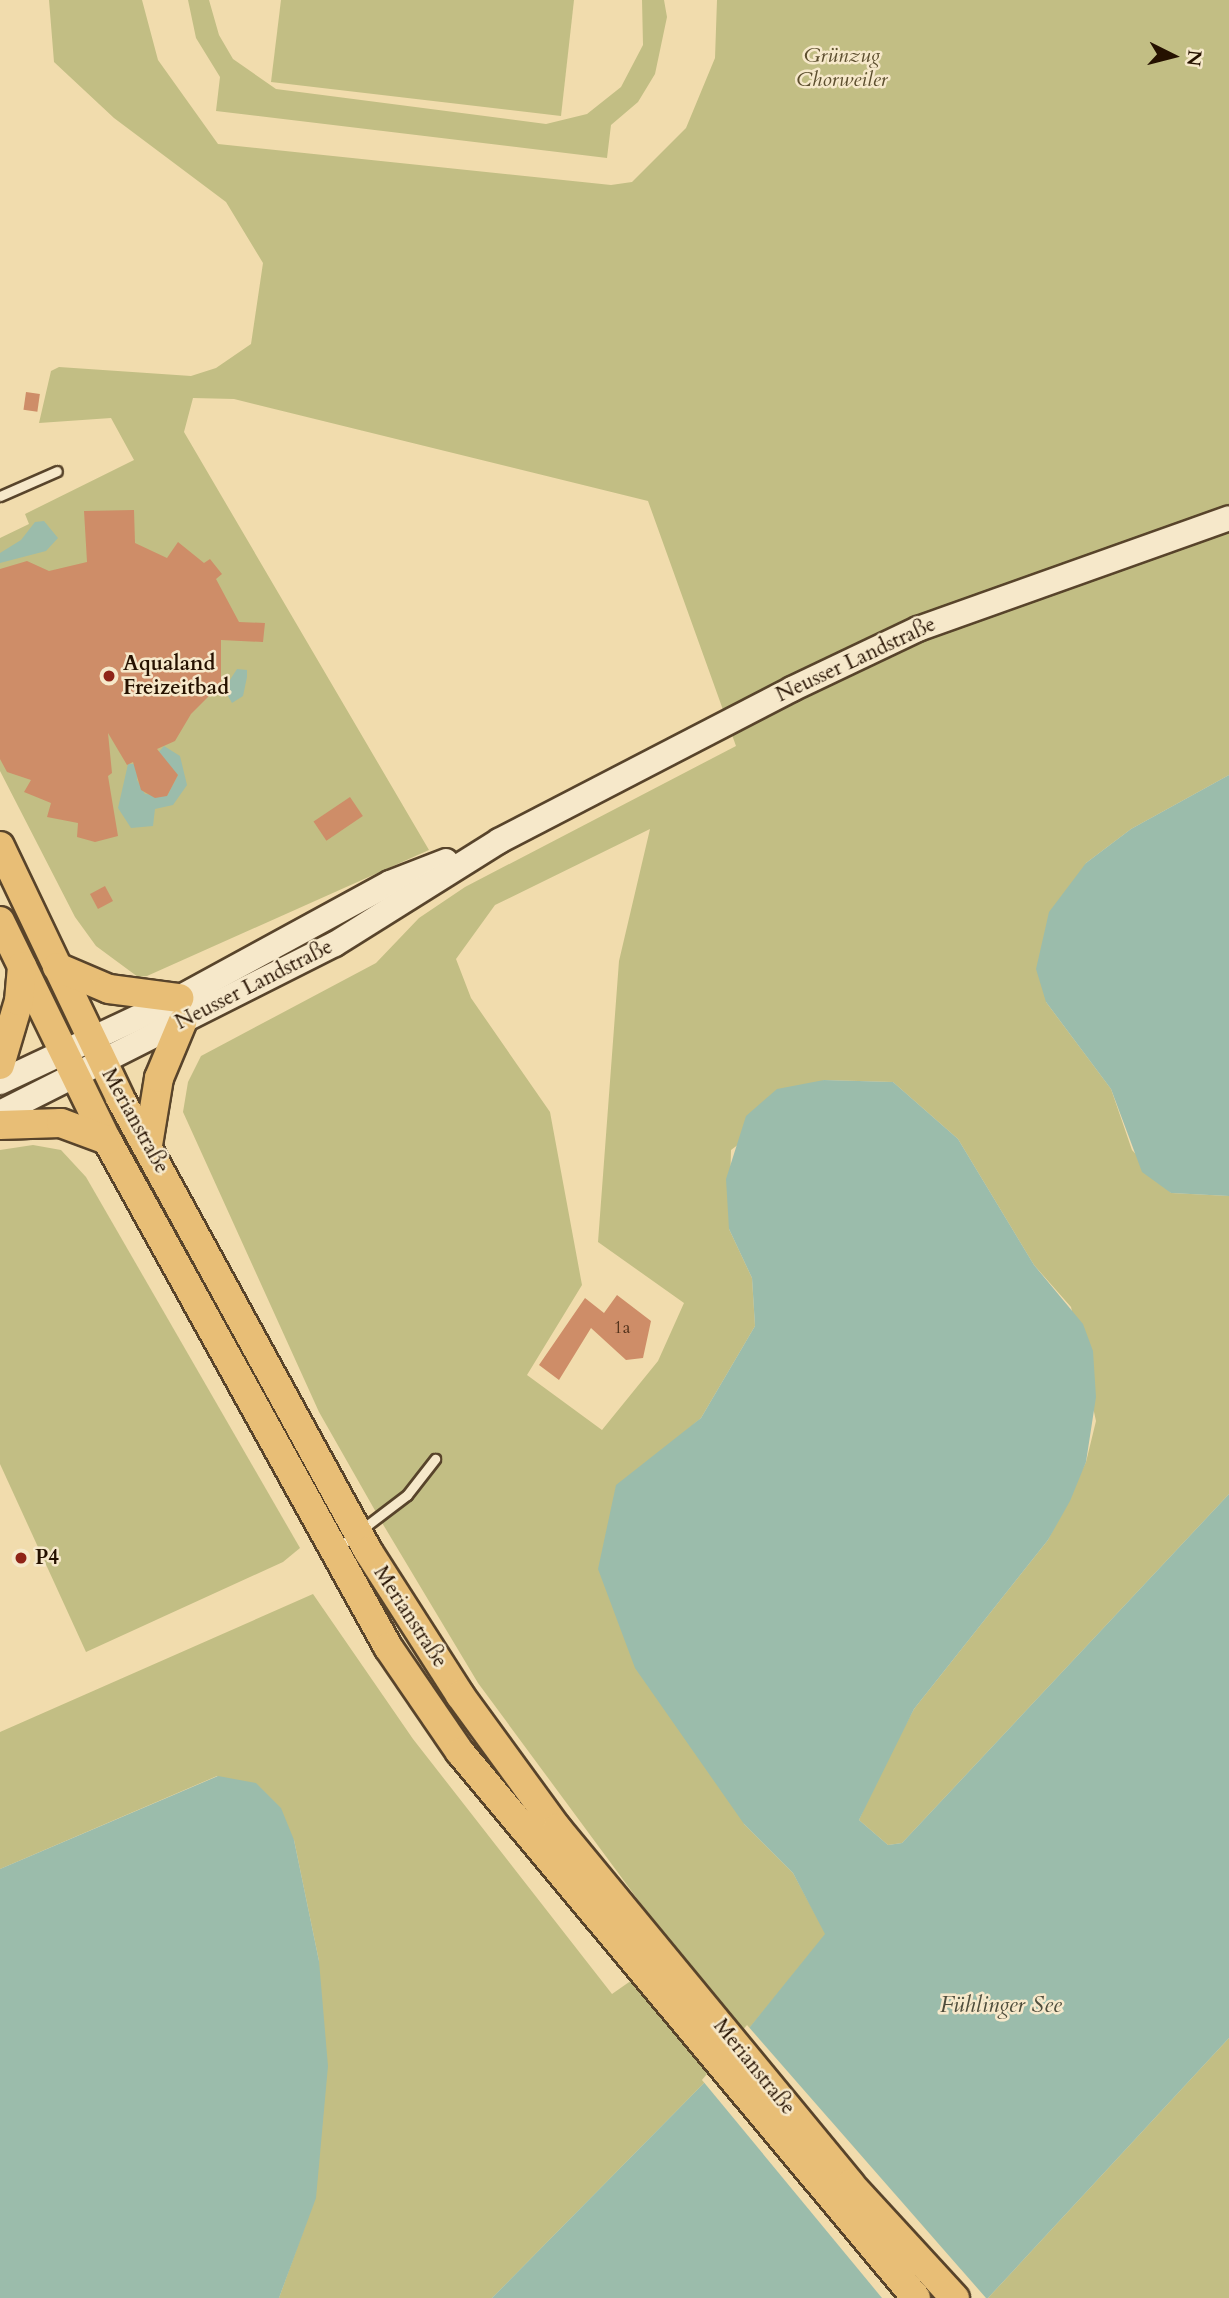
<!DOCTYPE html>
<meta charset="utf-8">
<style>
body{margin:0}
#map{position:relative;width:1229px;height:2298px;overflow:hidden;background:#f1dcad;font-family:Cardo,serif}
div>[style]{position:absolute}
.green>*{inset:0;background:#c2be84}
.water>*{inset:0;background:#9bbcab}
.pier>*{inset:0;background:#f1dcad}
.building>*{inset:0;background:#ce8d68;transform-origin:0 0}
.roads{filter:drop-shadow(2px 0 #58442b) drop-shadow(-2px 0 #58442b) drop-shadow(0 2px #58442b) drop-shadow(0 -2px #58442b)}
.service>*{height:9px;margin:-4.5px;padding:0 4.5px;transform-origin:4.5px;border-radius:4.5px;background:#f6e8ca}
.secondary>*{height:24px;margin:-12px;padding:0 12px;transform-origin:12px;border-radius:12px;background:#f6e8ca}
.primary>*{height:28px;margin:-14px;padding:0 14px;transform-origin:14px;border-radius:14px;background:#e8be76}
.dots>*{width:19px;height:19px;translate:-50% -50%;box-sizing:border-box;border:4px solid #f6e8ca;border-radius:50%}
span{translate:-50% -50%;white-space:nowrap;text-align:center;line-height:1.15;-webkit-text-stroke:5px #f6e8ca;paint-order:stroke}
.number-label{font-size:18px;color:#4f301a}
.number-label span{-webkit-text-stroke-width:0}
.park-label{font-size:21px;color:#5c4e2e;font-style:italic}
.street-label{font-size:21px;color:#251100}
.poi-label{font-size:21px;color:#251100;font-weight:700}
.left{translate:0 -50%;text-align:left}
.water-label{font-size:23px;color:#4e4d3c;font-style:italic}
.north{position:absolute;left:1138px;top:21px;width:70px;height:70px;-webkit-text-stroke:5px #f6e8ca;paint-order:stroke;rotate:96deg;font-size:19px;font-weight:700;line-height:28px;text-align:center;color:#251100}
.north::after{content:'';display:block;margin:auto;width:24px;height:32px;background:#251100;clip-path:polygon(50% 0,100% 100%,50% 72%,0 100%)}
</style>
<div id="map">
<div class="green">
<div style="clip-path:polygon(evenodd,49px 0,142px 0,158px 60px,218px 144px,611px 185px,632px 182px,686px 128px,715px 58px,717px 0,1229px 0,1229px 775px,1131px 829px,1086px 863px,1046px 1002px,1111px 1089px,1132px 1150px,1171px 1193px,1229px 1196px,1229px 1494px,902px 1843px,888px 1845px,859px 1820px,877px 1778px,914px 1709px,1048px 1540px,1086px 1462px,1096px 1421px,1071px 1307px,1034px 1265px,958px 1139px,893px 1082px,824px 1080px,731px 1150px,729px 1229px,752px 1278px,755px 1326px,701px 1418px,664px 1450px,744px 1824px,793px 1873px,826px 1934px,708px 2079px,492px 2298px,279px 2298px,315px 2198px,318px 2150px,319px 1961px,294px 1840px,217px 1776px,0 1869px,0 1732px,313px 1594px,413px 1739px,612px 1994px,675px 1950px,478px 1683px,381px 1521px,319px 1412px,183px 1112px,188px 1082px,201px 1056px,376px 963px,419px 918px,465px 887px,736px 746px,648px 501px,234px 399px,193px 398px,184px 432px,429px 850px,147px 976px,138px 977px,96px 946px,75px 917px,0 771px,0 538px,29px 524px,25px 514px,134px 460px,111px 418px,39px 423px,51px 371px,59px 367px,191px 376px,216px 368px,251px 344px,263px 263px,226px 202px,114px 118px,54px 62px,49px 0,650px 829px,619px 961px,598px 1242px,684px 1303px,658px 1361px,602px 1430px,527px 1375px,582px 1285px,550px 1112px,471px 998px,456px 959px,495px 905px,650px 829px)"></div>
<div style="clip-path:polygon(188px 0,209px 0,219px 35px,233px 59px,276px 89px,546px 124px,587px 114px,621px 87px,643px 45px,642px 0,664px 0,667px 17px,655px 74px,638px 102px,611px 125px,607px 158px,216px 111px,220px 77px,196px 38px)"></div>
<div style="clip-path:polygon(281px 0,574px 0,561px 116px,271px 82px)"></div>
<div style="clip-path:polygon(33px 1145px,61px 1150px,86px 1177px,300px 1548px,283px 1562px,86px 1652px,0 1464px,0 1150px)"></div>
<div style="clip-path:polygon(1229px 2038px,1229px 2298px,988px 2298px)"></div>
</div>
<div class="water">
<div style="clip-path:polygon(44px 521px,58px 538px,46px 551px,0 563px,0 553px,21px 540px,35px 522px)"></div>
<div style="clip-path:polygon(237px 669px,247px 670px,247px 677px,243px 696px,232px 703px,224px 689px)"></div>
<div style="clip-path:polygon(164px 746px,180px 756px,187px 785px,173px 805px,155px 809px,153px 826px,131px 828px,118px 808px,128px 764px,138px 764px,137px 780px,145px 794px,167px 796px,178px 775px,158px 753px)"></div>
<div style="clip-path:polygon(1229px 775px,1229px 1196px,1171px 1193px,1142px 1172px,1111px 1089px,1046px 1002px,1036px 969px,1049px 912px,1086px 863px,1131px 829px)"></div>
<div style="clip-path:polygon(824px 1080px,893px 1082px,958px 1139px,1034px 1265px,1083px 1324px,1093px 1351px,1096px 1397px,1086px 1462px,1070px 1501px,1048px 1540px,914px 1709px,859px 1820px,888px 1845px,902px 1843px,1229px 1494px,1229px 2038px,988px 2298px,492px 2298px,708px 2079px,825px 1934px,793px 1873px,744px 1824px,635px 1668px,598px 1569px,616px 1485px,701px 1418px,755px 1326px,752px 1278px,729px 1229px,726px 1179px,746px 1116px,777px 1089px)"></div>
<div style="clip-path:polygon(218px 1776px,256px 1783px,281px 1808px,294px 1840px,319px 1961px,328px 2066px,316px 2198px,279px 2298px,0 2298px,0 1869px)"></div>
</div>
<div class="pier">
<div style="clip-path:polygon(747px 2025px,986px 2298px,882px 2298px,702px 2080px)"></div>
</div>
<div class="building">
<div style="left:26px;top:392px;width:14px;height:18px;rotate:8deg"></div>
<div style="clip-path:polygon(134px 510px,135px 543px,167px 558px,178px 542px,204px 563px,210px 559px,222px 574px,216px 579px,239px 622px,265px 623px,263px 642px,221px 640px,221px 684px,191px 714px,175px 741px,157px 749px,178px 775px,167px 796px,155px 798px,141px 790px,133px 762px,127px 765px,108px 733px,112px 773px,108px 776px,118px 836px,95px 842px,77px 837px,78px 823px,47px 817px,51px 803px,24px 792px,31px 780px,7px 772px,0 759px,0 569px,27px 561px,49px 571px,87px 562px,84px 511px)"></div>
<div style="left:350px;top:797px;width:23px;height:44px;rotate:56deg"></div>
<div style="left:105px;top:886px;width:17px;height:17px;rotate:62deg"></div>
<div style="clip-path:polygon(617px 1295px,651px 1321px,643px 1358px,626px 1360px,591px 1328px,559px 1380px,539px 1365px,585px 1298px,604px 1313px)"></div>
</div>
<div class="roads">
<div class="service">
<div style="left:0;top:496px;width:62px;rotate:-23.7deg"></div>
<div style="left:336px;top:1549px;width:89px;rotate:-37.3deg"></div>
<div style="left:407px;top:1495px;width:46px;rotate:-52.1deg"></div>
</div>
<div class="secondary">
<div style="left:0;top:1082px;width:198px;rotate:-25.1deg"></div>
<div style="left:179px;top:998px;width:240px;rotate:-28.6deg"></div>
<div style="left:390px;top:883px;width:60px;rotate:-21.4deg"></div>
<div style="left:0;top:1113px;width:375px;rotate:-26.8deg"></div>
<div style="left:335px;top:944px;width:194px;rotate:-32.1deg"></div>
<div style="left:499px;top:841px;width:330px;rotate:-27.4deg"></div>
<div style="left:792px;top:689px;width:140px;rotate:-25.5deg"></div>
<div style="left:918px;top:629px;width:330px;rotate:-19.6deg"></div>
</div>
<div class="primary">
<div style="left:0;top:846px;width:279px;rotate:64.5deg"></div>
<div style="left:120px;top:1098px;width:516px;rotate:61.3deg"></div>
<div style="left:368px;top:1551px;width:171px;rotate:57.4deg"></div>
<div style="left:460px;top:1695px;width:165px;rotate:53.9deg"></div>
<div style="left:557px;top:1828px;width:461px;rotate:50.5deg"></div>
<div style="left:850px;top:2184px;width:155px;rotate:47.4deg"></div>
<div style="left:0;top:921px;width:244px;rotate:64deg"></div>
<div style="left:107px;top:1140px;width:580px;rotate:61deg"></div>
<div style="left:388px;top:1647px;width:127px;rotate:55.6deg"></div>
<div style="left:460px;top:1752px;width:711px;rotate:50.13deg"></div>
<div style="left:57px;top:967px;width:56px;rotate:22.9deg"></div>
<div style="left:109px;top:989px;width:71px;rotate:7.3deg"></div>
<div style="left:0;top:1065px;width:67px;rotate:-73.5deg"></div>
<div style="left:19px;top:1001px;width:35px;rotate:-85deg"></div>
<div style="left:0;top:1125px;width:61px;rotate:-1.9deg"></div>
<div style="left:61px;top:1123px;width:49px;rotate:20.3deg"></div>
<div style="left:148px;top:1145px;width:68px;rotate:-80.7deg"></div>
<div style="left:159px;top:1078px;width:60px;rotate:-67.3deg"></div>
</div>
</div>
<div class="dots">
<div style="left:109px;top:676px;background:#8f2418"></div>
<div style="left:21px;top:1558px;background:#8f2418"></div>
</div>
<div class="number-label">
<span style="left:622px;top:1328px">1a</span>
</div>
<div class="park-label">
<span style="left:842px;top:68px">Grünzug<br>Chorweiler</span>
</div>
<div class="street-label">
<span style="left:856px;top:660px;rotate:-25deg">Neusser Landstraße</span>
<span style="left:254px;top:985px;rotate:-27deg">Neusser Landstraße</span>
<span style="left:135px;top:1121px;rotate:61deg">Merianstraße</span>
<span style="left:410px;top:1617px;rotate:57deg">Merianstraße</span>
<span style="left:754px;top:2067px;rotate:51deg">Merianstraße</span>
</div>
<div class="poi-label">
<span class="left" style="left:123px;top:676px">Aqualand<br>Freizeitbad</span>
<span class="left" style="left:35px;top:1558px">P4</span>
</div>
<div class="water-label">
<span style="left:1001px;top:2005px">Fühlinger See</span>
</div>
<div class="north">N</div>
</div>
